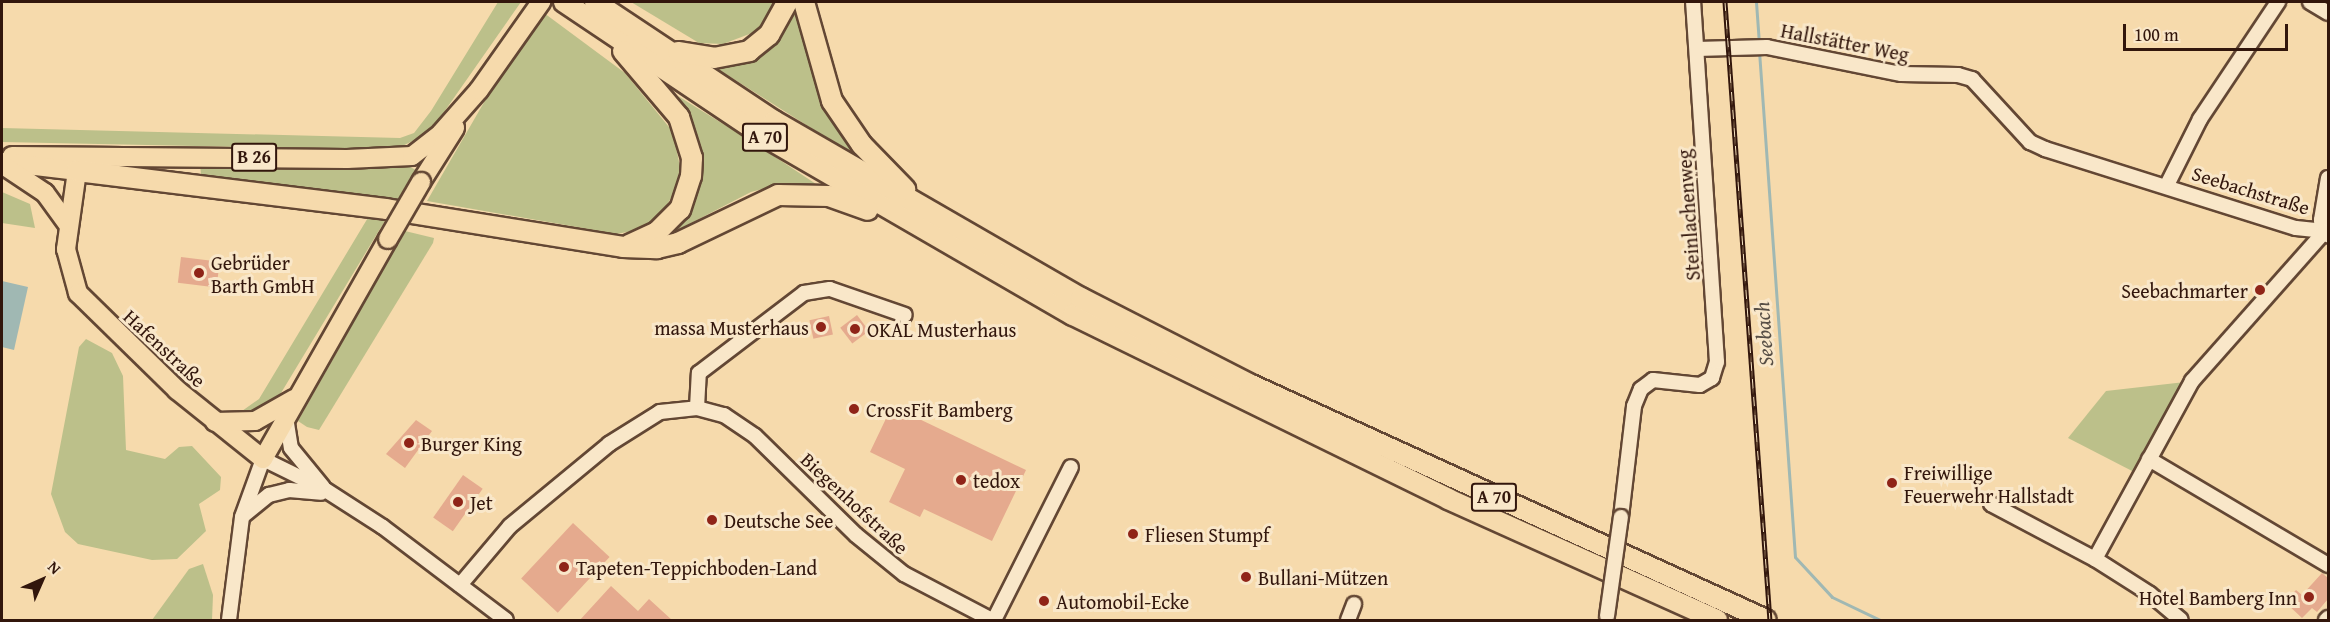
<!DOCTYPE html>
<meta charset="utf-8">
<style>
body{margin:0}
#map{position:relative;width:2330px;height:622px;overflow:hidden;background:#f6daac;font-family:"Gentium Book Plus",serif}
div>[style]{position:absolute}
.green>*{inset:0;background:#bcc08a}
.water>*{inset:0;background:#a0b8b3}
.stream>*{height:3px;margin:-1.5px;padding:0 1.5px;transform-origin:1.5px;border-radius:1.5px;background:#a0b8b3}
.building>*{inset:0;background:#e5aa8e;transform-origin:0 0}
.roads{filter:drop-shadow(2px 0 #634734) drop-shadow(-2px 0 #634734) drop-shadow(0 2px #634734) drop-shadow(0 -2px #634734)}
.minor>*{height:14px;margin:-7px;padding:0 7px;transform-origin:7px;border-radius:7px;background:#f9e7c9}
.major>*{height:18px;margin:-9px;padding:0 9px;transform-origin:9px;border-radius:9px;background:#f6daac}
.highway>*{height:20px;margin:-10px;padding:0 10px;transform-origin:10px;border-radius:10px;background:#f6daac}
.rail>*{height:5px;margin-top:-2.5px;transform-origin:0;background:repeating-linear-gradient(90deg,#f9e7c9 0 9px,#32160c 0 18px);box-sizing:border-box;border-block:2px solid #32160c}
.bridges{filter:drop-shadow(2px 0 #634734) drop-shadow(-2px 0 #634734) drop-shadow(0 2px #634734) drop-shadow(0 -2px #634734)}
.minor-bridge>*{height:14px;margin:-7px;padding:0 7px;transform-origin:7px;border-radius:7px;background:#f9e7c9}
.major-bridge>*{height:18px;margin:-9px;padding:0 9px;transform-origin:9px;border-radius:9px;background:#f6daac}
.dots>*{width:16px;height:16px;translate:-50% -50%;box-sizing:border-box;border:3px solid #f9e7c9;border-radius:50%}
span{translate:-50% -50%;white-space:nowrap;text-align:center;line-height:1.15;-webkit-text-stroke:6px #f9e7c9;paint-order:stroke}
.shield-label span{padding:2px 4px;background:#f9e7c9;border:2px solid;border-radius:4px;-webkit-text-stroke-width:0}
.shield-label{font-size:18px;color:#32160c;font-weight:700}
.street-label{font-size:20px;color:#32160c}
.poi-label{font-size:20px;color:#32160c}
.left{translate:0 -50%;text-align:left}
.right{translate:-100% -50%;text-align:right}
.water-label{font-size:21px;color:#584f46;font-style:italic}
.frame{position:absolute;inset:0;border:3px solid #32160c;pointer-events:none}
.north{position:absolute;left:12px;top:550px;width:60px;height:60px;-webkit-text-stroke:4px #f9e7c9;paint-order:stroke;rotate:45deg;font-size:16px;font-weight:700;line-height:24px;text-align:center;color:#32160c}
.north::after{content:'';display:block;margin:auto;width:21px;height:27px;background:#32160c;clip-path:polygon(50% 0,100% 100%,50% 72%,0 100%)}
.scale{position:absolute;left:2123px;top:24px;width:165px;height:27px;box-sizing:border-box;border:3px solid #32160c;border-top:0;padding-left:8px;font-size:18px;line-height:21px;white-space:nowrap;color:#32160c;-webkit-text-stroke:4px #f9e7c9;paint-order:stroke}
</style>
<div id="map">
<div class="green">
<div style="clip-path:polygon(498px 2px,521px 2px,437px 122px,423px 136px,394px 150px,2px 142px,2px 128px,400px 138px,414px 133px,431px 111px)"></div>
<div style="clip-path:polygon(631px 2px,778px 2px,760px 30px,723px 44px,699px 43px)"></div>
<div style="clip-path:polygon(799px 2px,868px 164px,710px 64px,786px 19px)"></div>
<div style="clip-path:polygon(544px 13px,625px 73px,673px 132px,680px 167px,676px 189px,662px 214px,641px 229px,617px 234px,427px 201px,490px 92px)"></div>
<div style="clip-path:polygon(678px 96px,757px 145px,816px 184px,781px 184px,751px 192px,664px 237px,689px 210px,700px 185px,702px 158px)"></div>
<div style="clip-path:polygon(200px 165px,410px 167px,416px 170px,398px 200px,201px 174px)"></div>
<div style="clip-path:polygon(2px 192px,30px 204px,35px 228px,2px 223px)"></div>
<div style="clip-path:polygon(369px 216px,386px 219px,281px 393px,271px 404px,243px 417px,242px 411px,259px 399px)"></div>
<div style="clip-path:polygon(405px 231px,434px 238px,433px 243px,319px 430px,307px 427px,298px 421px)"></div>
<div style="clip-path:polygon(86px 339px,112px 353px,123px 376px,126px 450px,165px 459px,179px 447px,192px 446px,221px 477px,220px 490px,199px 504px,206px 531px,177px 559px,152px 560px,78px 544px,65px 532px,51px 494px,79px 347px)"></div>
<div style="clip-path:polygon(2185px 382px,2136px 473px,2068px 438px,2106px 391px)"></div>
<div style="clip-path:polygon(203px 564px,213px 595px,212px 620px,152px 620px,189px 569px)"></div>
</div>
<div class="water">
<div style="clip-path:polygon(2px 281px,28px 287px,14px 350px,2px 347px)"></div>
</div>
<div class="stream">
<div style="left:1756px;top:2px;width:42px;rotate:85.9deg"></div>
<div style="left:1759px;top:51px;width:507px;rotate:85.93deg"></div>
<div style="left:1795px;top:557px;width:54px;rotate:47.2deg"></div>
<div style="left:1832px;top:597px;width:53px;rotate:25.6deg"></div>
</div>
<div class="building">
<div style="left:181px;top:257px;width:39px;height:26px;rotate:7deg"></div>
<div style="left:857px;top:315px;width:20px;height:21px;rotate:53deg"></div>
<div style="left:829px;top:316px;width:19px;height:20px;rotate:78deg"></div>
<div style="clip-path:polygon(892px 406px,1026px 470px,992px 541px,924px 509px,920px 517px,889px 502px,905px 469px,870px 452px)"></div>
<div style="clip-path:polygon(416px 420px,432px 431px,405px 468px,386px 454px)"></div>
<div style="left:463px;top:475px;width:24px;height:52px;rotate:35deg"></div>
<div style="left:573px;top:523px;width:50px;height:76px;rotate:43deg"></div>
<div style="clip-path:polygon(2322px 573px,2328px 578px,2328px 599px,2317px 612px,2312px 608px,2302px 618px,2285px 602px,2296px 590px,2302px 595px)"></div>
<div style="clip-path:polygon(611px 586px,638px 611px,649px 599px,673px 621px,579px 621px)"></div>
</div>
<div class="roads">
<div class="minor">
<div style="left:2310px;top:2px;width:21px;rotate:31deg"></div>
<div style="left:1697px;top:49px;width:70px;rotate:-1.6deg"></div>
<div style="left:1767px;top:47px;width:137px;rotate:11.4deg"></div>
<div style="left:1901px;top:74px;width:57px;rotate:1deg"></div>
<div style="left:1958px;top:75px;width:15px;rotate:16deg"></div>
<div style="left:1972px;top:79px;width:86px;rotate:47.4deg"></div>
<div style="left:2030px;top:142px;width:17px;rotate:25deg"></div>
<div style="left:2045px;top:149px;width:263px;rotate:17.5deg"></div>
<div style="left:2296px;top:228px;width:29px;rotate:6deg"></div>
<div style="left:2328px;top:178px;width:43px;rotate:99.5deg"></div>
<div style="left:2321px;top:220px;width:17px;rotate:65deg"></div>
<div style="left:2167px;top:185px;width:74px;rotate:-63.4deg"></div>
<div style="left:2200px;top:119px;width:141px;rotate:-56.3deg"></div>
<div style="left:697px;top:408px;width:35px;rotate:-87deg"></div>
<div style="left:699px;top:373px;width:132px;rotate:-37.3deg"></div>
<div style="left:804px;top:293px;width:26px;rotate:-9deg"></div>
<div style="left:830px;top:289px;width:79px;rotate:19.1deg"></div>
<div style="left:286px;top:417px;width:31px;rotate:81deg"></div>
<div style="left:291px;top:448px;width:50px;rotate:50.6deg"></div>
<div style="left:2149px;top:459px;width:208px;rotate:30.6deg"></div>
<div style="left:1991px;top:504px;width:118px;rotate:27.9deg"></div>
<div style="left:2095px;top:559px;width:65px;rotate:32.5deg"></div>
<div style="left:2150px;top:594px;width:40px;rotate:40deg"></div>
<div style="left:244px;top:515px;width:32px;rotate:-39deg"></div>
<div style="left:269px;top:495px;width:21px;rotate:-14deg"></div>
<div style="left:289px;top:490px;width:32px;rotate:5deg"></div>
<div style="left:1621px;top:517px;width:112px;rotate:-83.3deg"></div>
<div style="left:1634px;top:406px;width:18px;rotate:-68deg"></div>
<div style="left:1641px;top:389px;width:15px;rotate:-37deg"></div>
<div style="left:1653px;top:380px;width:47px;rotate:6.1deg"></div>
<div style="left:1700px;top:385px;width:14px;rotate:-30deg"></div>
<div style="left:1712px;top:378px;width:17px;rotate:-73deg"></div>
<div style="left:1717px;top:362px;width:361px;rotate:-93.8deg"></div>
<div style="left:2095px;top:559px;width:203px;rotate:-61.4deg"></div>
<div style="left:2192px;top:381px;width:200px;rotate:-48.4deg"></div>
<div style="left:460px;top:585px;width:77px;rotate:-49.7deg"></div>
<div style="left:510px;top:526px;width:129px;rotate:-39.6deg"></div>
<div style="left:609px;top:444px;width:60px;rotate:-32.1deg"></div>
<div style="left:660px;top:412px;width:37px;rotate:-6deg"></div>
<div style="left:697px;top:408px;width:28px;rotate:15deg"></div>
<div style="left:724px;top:415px;width:37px;rotate:34deg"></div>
<div style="left:755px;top:436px;width:141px;rotate:44.4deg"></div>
<div style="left:856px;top:535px;width:62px;rotate:39.1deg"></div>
<div style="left:904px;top:574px;width:99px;rotate:27.6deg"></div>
<div style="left:229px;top:620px;width:104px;rotate:-82.8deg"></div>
<div style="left:242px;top:517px;width:62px;rotate:-70.1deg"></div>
<div style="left:263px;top:459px;width:68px;rotate:26.2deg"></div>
<div style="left:324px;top:489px;width:70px;rotate:32.8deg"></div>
<div style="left:383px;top:527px;width:154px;rotate:37.1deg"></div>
<div style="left:994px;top:620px;width:171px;rotate:-63.3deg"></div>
<div style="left:1348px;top:620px;width:17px;rotate:-69deg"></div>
<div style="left:2326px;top:620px;width:3px;rotate:-45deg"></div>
</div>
<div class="major">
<div style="left:12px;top:156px;width:335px;rotate:0.5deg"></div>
<div style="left:347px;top:159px;width:65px;rotate:-2.6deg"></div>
<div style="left:412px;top:156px;width:37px;rotate:-38deg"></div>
<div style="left:441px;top:133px;width:57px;rotate:-48.5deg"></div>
<div style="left:479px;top:90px;width:108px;rotate:-54.8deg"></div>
<div style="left:2px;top:162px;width:76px;rotate:6.8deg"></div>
<div style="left:77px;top:171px;width:79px;rotate:98deg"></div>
<div style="left:66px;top:249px;width:46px;rotate:74.7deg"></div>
<div style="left:78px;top:293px;width:139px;rotate:44.4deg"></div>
<div style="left:177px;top:390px;width:110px;rotate:38.7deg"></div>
<div style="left:263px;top:459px;width:253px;rotate:-60.4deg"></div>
<div style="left:3px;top:165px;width:50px;rotate:33.7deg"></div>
<div style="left:45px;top:193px;width:37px;rotate:54deg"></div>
<div style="left:421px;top:182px;width:64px;rotate:-57.8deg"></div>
<div style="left:215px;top:422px;width:40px;rotate:-1.4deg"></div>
<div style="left:255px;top:421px;width:45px;rotate:-29.4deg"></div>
</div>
<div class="highway">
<div style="left:564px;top:2px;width:241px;rotate:33.8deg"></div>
<div style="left:764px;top:136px;width:357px;rotate:30.1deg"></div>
<div style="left:1073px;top:315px;width:418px;rotate:26.1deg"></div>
<div style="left:1448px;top:499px;width:295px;rotate:24.2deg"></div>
<div style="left:595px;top:2px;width:215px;rotate:33.6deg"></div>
<div style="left:774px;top:121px;width:354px;rotate:30deg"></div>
<div style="left:1081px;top:298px;width:189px;rotate:27.1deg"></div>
<div style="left:1249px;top:384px;width:568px;rotate:24.54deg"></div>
<div style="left:804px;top:2px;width:103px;rotate:74.2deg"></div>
<div style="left:832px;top:101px;width:53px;rotate:55.7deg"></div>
<div style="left:862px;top:145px;width:62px;rotate:45.7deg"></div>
<div style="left:623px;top:51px;width:87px;rotate:49.7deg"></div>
<div style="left:679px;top:117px;width:43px;rotate:72.4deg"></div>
<div style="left:692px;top:158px;width:18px;rotate:93deg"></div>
<div style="left:691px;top:176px;width:35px;rotate:108deg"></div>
<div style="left:680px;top:209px;width:33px;rotate:135deg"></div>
<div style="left:657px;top:232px;width:31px;rotate:155deg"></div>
<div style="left:678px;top:52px;width:36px;rotate:9deg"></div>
<div style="left:714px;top:58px;width:36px;rotate:-11deg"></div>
<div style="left:749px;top:51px;width:26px;rotate:-39deg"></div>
<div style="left:769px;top:35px;width:38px;rotate:-61deg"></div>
<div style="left:77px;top:171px;width:311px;rotate:7deg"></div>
<div style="left:386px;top:209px;width:240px;rotate:9.1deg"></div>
<div style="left:623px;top:247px;width:34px;rotate:2deg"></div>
<div style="left:657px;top:248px;width:22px;rotate:-13deg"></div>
<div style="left:678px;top:243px;width:111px;rotate:-25.6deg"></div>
<div style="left:778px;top:195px;width:51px;rotate:1.1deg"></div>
<div style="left:829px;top:196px;width:41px;rotate:19.7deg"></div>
</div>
</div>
<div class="rail">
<div style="left:1725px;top:2px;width:620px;rotate:85.84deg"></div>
</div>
<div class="bridges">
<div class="minor-bridge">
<div style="left:1607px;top:616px;width:100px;rotate:-82deg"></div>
</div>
<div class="major-bridge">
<div style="left:388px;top:239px;width:66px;rotate:-59.9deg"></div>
</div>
</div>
<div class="dots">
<div style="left:199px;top:273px;background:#8f2418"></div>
<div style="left:2260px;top:290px;background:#8f2418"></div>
<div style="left:821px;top:327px;background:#8f2418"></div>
<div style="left:855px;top:329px;background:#8f2418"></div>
<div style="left:854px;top:409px;background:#8f2418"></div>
<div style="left:409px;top:443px;background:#8f2418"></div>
<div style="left:961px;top:480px;background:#8f2418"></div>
<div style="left:1892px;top:483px;background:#8f2418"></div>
<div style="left:458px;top:502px;background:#8f2418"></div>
<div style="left:712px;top:520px;background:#8f2418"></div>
<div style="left:1133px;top:534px;background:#8f2418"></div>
<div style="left:564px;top:567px;background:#8f2418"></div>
<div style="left:1246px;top:577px;background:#8f2418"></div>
<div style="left:2309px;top:597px;background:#8f2418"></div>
<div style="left:1044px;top:601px;background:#8f2418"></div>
</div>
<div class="shield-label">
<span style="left:765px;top:137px">A 70</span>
<span style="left:254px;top:157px">B 26</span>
<span style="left:1494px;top:497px">A 70</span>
</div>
<div class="street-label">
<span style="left:1845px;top:42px;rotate:11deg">Hallstätter Weg</span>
<span style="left:2251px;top:190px;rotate:17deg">Seebachstraße</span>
<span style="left:1688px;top:215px;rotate:-94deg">Steinlachenweg</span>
<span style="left:165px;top:348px;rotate:43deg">Hafenstraße</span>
<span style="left:855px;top:503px;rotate:43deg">Biegenhofstraße</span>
</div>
<div class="poi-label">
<span class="left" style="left:211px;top:274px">Gebrüder<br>Barth GmbH</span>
<span class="right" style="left:2248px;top:290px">Seebachmarter</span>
<span class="right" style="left:809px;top:327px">massa Musterhaus</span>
<span class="left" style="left:867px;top:329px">OKAL Musterhaus</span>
<span class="left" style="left:866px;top:409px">CrossFit Bamberg</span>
<span class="left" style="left:421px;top:443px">Burger King</span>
<span class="left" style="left:1904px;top:484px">Freiwillige<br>Feuerwehr Hallstadt</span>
<span class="left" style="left:973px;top:480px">tedox</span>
<span class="left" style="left:470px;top:502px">Jet</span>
<span class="left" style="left:724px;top:520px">Deutsche See</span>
<span class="left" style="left:1145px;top:534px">Fliesen Stumpf</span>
<span class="left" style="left:576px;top:567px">Tapeten-Teppichboden-Land</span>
<span class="left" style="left:1258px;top:577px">Bullani-Mützen</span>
<span class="right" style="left:2297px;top:597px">Hotel Bamberg Inn</span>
<span class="left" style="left:1056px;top:601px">Automobil-Ecke</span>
</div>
<div class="water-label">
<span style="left:1764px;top:334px;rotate:-94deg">Seebach</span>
</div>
<div class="frame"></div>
<div class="north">N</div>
<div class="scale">100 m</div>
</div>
